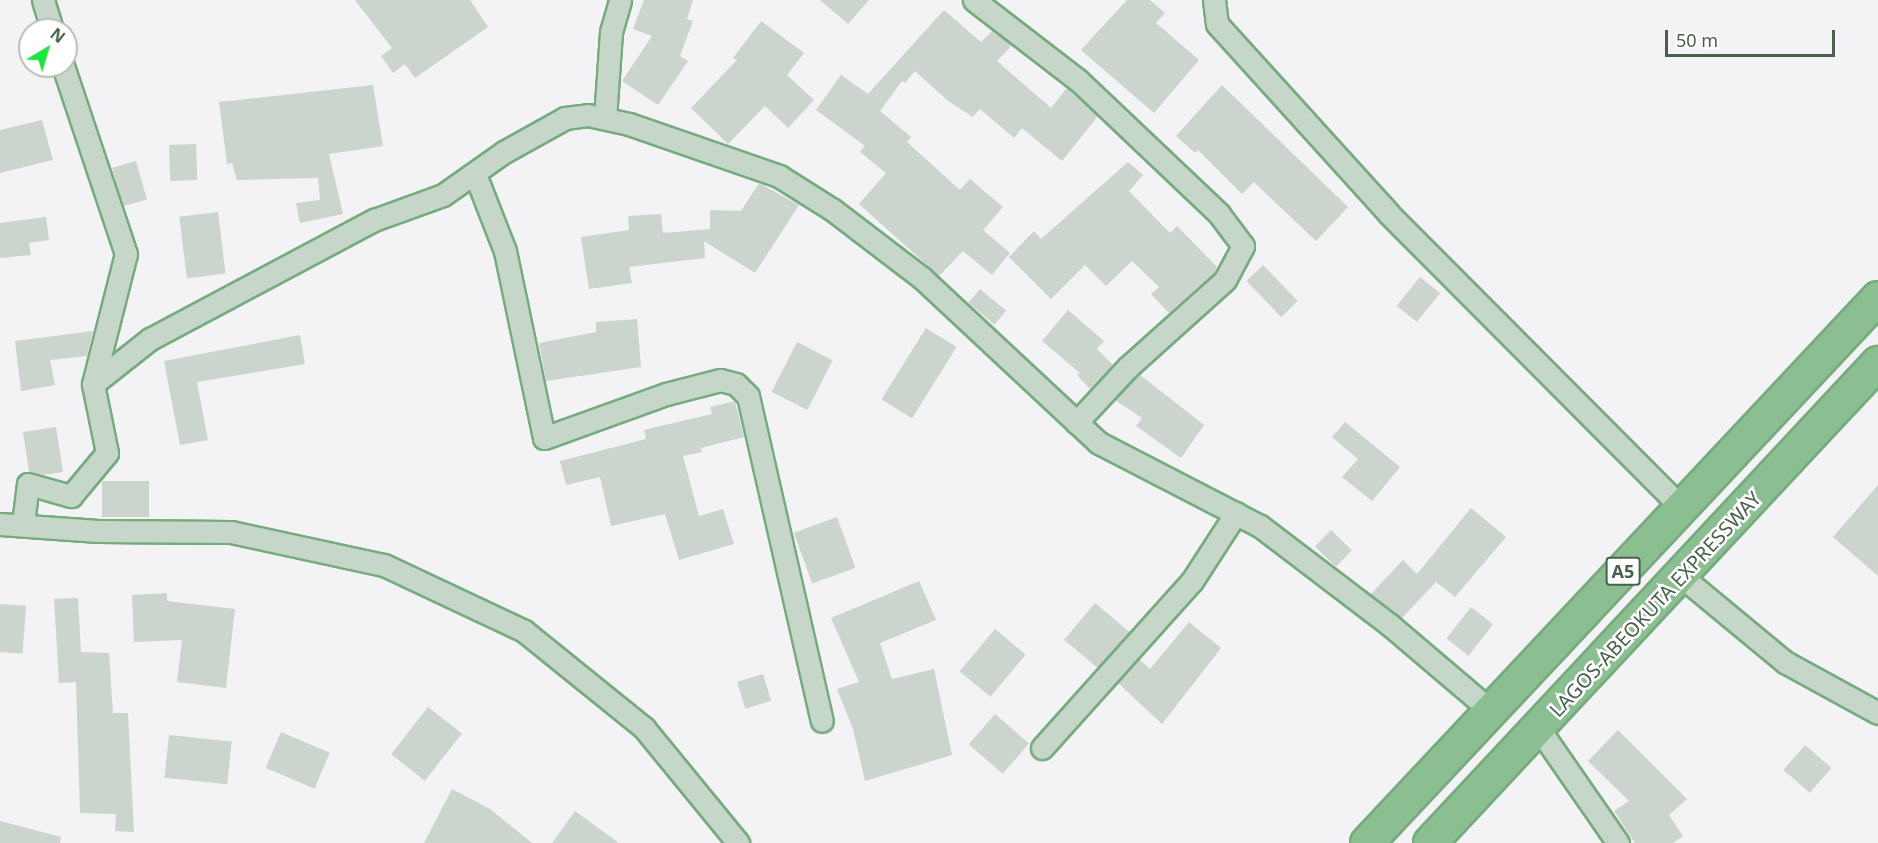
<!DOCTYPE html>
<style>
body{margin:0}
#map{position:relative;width:1878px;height:843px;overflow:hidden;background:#f3f2f4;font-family:"Noto Sans",sans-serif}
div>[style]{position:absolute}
.building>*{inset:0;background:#ccd4ce;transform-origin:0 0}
.roads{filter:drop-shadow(2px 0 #76ab7e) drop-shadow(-2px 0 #76ab7e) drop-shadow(0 2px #76ab7e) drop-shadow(0 -2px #76ab7e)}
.minor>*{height:21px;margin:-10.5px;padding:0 10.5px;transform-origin:10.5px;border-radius:10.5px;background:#c6d6c8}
.highway>*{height:32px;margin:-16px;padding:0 16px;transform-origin:16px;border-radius:16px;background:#8bbf92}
span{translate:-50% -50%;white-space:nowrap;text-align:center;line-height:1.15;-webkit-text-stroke:5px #fff;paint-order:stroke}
.shield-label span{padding:2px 4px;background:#fff;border:2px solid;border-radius:4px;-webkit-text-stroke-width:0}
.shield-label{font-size:18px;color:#4a604c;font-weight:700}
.street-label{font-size:20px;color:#4a604c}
.north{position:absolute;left:18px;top:18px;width:60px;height:60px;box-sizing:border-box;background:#fff;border:2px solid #b7bfb7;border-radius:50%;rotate:38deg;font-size:16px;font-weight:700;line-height:24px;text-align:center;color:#4a604c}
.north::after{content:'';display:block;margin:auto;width:21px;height:27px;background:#1ce442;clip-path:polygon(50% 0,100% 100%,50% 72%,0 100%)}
.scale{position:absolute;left:1665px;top:30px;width:170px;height:27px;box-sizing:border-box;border:3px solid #4a604c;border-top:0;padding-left:8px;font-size:18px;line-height:21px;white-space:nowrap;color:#4a604c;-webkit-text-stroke:4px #fff;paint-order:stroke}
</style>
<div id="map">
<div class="building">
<div style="clip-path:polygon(355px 0,470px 0,488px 27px,415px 78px,405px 64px,393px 73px,381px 56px,392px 48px)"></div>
<div style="clip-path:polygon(644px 0,693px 0,687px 19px,693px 21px,680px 56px,688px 61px,658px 105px,622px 81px,652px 36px,633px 29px)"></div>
<div style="clip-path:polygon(820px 0,869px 0,848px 24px)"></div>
<div style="clip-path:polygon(1127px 0,1150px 0,1165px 13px,1156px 23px,1199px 60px,1154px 113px,1081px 50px)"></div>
<div style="clip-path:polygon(944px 10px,981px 42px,993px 30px,1012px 45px,997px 61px,1051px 108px,1067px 88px,1098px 116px,1062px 161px,1022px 128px,1014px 138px,980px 109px,973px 117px,948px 101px,915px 71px,905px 83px,902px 81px,880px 111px,911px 137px,907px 142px,960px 190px,970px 179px,1003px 207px,983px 230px,1010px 253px,992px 275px,963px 251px,939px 276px,859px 204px,886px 173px,860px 152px,865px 146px,816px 110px,841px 75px,868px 94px)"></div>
<div style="clip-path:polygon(761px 21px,804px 53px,787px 75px,814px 100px,788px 128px,765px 106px,728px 144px,691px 108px,737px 60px,733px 58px)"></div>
<div style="clip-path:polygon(373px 85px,383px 146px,329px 154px,343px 214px,300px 223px,296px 203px,320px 200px,318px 178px,237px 180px,232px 163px,227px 164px,219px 102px)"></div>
<div style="clip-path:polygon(1222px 85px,1348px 207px,1316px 241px,1254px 182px,1242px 194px,1198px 150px,1195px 153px,1176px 136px)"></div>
<div style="clip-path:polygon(42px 120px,53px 160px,0 173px,0 130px)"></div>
<div style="left:196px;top:144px;width:36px;height:27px;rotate:88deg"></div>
<div style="left:136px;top:161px;width:40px;height:25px;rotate:74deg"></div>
<div style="clip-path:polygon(1128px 162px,1143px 175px,1129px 191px,1170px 233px,1177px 226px,1217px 267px,1215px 272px,1169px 313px,1151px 294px,1159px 287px,1132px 261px,1106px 286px,1085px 265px,1051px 299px,1009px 257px,1034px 231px,1041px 239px)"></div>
<div style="clip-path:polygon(759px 183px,799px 205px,755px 273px,704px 241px,705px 258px,629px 267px,632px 283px,589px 289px,581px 237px,629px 230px,628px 216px,661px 214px,663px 233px,710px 229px,710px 210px,741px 211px)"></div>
<div style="left:218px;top:212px;width:62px;height:39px;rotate:83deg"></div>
<div style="clip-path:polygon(46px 217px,49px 240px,29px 243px,31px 255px,0 258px,0 223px)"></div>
<div style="left:1263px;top:265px;width:50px;height:23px;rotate:46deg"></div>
<div style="left:1420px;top:277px;width:26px;height:37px;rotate:39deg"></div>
<div style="left:980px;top:289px;width:34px;height:18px;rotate:40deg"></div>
<div style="clip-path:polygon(1068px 310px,1104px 341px,1097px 349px,1113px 365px,1090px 389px,1077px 375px,1080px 373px,1042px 341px)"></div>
<div style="clip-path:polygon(637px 319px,641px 367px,546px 381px,539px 343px,596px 332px,596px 322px)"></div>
<div style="left:926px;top:328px;width:36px;height:84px;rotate:32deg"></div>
<div style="clip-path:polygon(93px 331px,87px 356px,50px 360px,55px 385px,21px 391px,15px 341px)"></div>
<div style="clip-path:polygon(300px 335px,305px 364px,197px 382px,208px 440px,180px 445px,164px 361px)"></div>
<div style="left:797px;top:342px;width:40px;height:56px;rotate:27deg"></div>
<div style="clip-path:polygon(1139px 374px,1204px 425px,1181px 458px,1136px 426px,1142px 418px,1115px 400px)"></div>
<div style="clip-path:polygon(735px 401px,744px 437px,701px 448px,702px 452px,683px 456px,699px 516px,723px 509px,734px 544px,679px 560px,665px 514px,611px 526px,600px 477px,566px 485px,560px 461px,646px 439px,644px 430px,712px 414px,710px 407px)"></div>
<div style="clip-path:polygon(1345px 422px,1400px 467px,1372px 501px,1342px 477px,1358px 459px,1332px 437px)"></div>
<div style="clip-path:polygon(56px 427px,63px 472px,44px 475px,29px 472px,23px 432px)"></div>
<div style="left:102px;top:481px;width:47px;height:36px"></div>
<div style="clip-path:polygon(1878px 485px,1878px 576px,1833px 537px)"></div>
<div style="clip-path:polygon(1471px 508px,1506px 537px,1455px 597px,1436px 582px,1402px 618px,1371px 594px,1403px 560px,1417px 574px)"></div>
<div style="left:837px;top:517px;width:54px;height:46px;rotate:70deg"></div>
<div style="left:1331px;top:530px;width:29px;height:23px;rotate:44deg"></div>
<div style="clip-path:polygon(919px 581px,936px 620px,880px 643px,892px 679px,934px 669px,952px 755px,865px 781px,853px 729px,837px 689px,859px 682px,831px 618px)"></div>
<div style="clip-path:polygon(167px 593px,167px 601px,235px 609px,226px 688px,177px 682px,182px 640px,134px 642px,132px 595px)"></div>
<div style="clip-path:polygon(78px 598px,81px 652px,109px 653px,113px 713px,128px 713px,134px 832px,115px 831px,116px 814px,80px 813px,76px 682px,59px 683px,54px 599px)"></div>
<div style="left:1095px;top:603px;width:45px;height:48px;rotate:40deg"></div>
<div style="left:0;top:604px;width:26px;height:48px;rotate:4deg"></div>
<div style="left:1471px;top:607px;width:28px;height:40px;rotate:38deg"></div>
<div style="clip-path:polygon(1189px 622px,1221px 648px,1162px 724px,1118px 683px,1139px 659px,1150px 669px)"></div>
<div style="left:995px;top:629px;width:40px;height:55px;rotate:40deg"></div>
<div style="left:763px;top:674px;width:28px;height:27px;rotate:73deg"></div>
<div style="left:428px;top:707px;width:43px;height:60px;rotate:38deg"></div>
<div style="left:995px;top:714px;width:45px;height:40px;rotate:41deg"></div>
<div style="clip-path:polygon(1618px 730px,1687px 799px,1669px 815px,1683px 836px,1673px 843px,1635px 843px,1614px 811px,1629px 801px,1588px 761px)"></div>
<div style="left:281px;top:732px;width:53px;height:39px;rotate:23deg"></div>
<div style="left:169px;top:735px;width:63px;height:43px;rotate:6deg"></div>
<div style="left:1805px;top:745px;width:35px;height:33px;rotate:41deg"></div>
<div style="clip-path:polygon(452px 789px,490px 809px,532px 843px,424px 843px)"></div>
<div style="clip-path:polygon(575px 811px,619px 843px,552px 843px)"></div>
<div style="clip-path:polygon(0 821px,61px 837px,60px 843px,0 843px)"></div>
</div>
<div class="roads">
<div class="minor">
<div style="left:43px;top:0;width:31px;rotate:73deg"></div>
<div style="left:974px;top:0;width:131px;rotate:37.6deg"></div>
<div style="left:1078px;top:80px;width:195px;rotate:43.5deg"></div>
<div style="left:1219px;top:214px;width:40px;rotate:53deg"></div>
<div style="left:1243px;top:246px;width:38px;rotate:118deg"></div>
<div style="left:1225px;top:280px;width:130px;rotate:138.1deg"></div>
<div style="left:1128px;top:367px;width:76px;rotate:132.9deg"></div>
<div style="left:1214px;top:0;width:24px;rotate:83deg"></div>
<div style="left:1217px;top:24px;width:256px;rotate:47.8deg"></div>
<div style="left:1389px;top:214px;width:415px;rotate:45.1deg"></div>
<div style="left:605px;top:118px;width:86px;rotate:-86deg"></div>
<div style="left:611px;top:32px;width:33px;rotate:-74deg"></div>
<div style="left:475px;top:174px;width:83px;rotate:68.7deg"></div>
<div style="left:505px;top:251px;width:191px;rotate:78.2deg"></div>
<div style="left:544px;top:438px;width:130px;rotate:-19.8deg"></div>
<div style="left:666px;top:394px;width:56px;rotate:-14.5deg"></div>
<div style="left:720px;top:380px;width:16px;rotate:14deg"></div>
<div style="left:736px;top:384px;width:17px;rotate:45deg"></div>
<div style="left:748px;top:396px;width:333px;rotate:77.2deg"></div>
<div style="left:93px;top:384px;width:73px;rotate:-38.3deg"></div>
<div style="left:150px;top:339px;width:254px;rotate:-28deg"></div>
<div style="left:374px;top:220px;width:73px;rotate:-19.9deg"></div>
<div style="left:443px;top:195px;width:75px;rotate:-35.2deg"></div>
<div style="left:504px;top:152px;width:70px;rotate:-29.1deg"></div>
<div style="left:565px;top:118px;width:23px;rotate:-7deg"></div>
<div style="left:588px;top:115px;width:42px;rotate:12.4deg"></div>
<div style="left:629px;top:124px;width:159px;rotate:19.1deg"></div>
<div style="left:779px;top:176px;width:64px;rotate:32.2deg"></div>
<div style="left:833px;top:210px;width:112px;rotate:37.4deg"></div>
<div style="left:922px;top:278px;width:242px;rotate:43deg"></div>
<div style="left:1099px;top:443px;width:181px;rotate:27.3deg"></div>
<div style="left:1260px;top:526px;width:163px;rotate:37.3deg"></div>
<div style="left:1390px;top:625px;width:133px;rotate:40.4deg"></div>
<div style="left:0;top:524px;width:98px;rotate:4.1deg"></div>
<div style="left:98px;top:531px;width:133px;rotate:0.4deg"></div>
<div style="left:231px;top:532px;width:157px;rotate:12.2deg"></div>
<div style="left:384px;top:565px;width:155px;rotate:25.2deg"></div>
<div style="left:524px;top:631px;width:154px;rotate:38.9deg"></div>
<div style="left:644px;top:728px;width:149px;rotate:50.7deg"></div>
<div style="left:23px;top:524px;width:40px;rotate:-82.9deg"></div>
<div style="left:28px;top:484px;width:45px;rotate:15.6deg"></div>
<div style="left:71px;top:496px;width:56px;rotate:-50.1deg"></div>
<div style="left:107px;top:453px;width:70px;rotate:-101.5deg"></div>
<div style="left:93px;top:384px;width:134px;rotate:-75.8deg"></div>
<div style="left:126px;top:254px;width:198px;rotate:-108.5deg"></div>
<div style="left:1681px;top:576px;width:135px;rotate:39.6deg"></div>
<div style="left:1785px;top:662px;width:106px;rotate:28.7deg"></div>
<div style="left:1539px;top:729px;width:139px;rotate:55.3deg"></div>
<div style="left:1042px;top:748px;width:224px;rotate:-48.1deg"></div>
<div style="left:1192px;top:581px;width:81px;rotate:-57.1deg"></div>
</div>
<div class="highway">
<div style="left:1367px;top:843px;width:747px;rotate:-46.84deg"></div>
<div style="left:1430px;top:843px;width:657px;rotate:-46.97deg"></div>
</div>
</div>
<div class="shield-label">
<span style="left:1623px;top:571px">A5</span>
</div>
<div class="street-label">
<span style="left:1655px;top:604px;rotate:-47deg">LAGOS-ABEOKUTA EXPRESSWAY</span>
</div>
<div class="north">N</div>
<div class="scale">50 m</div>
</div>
